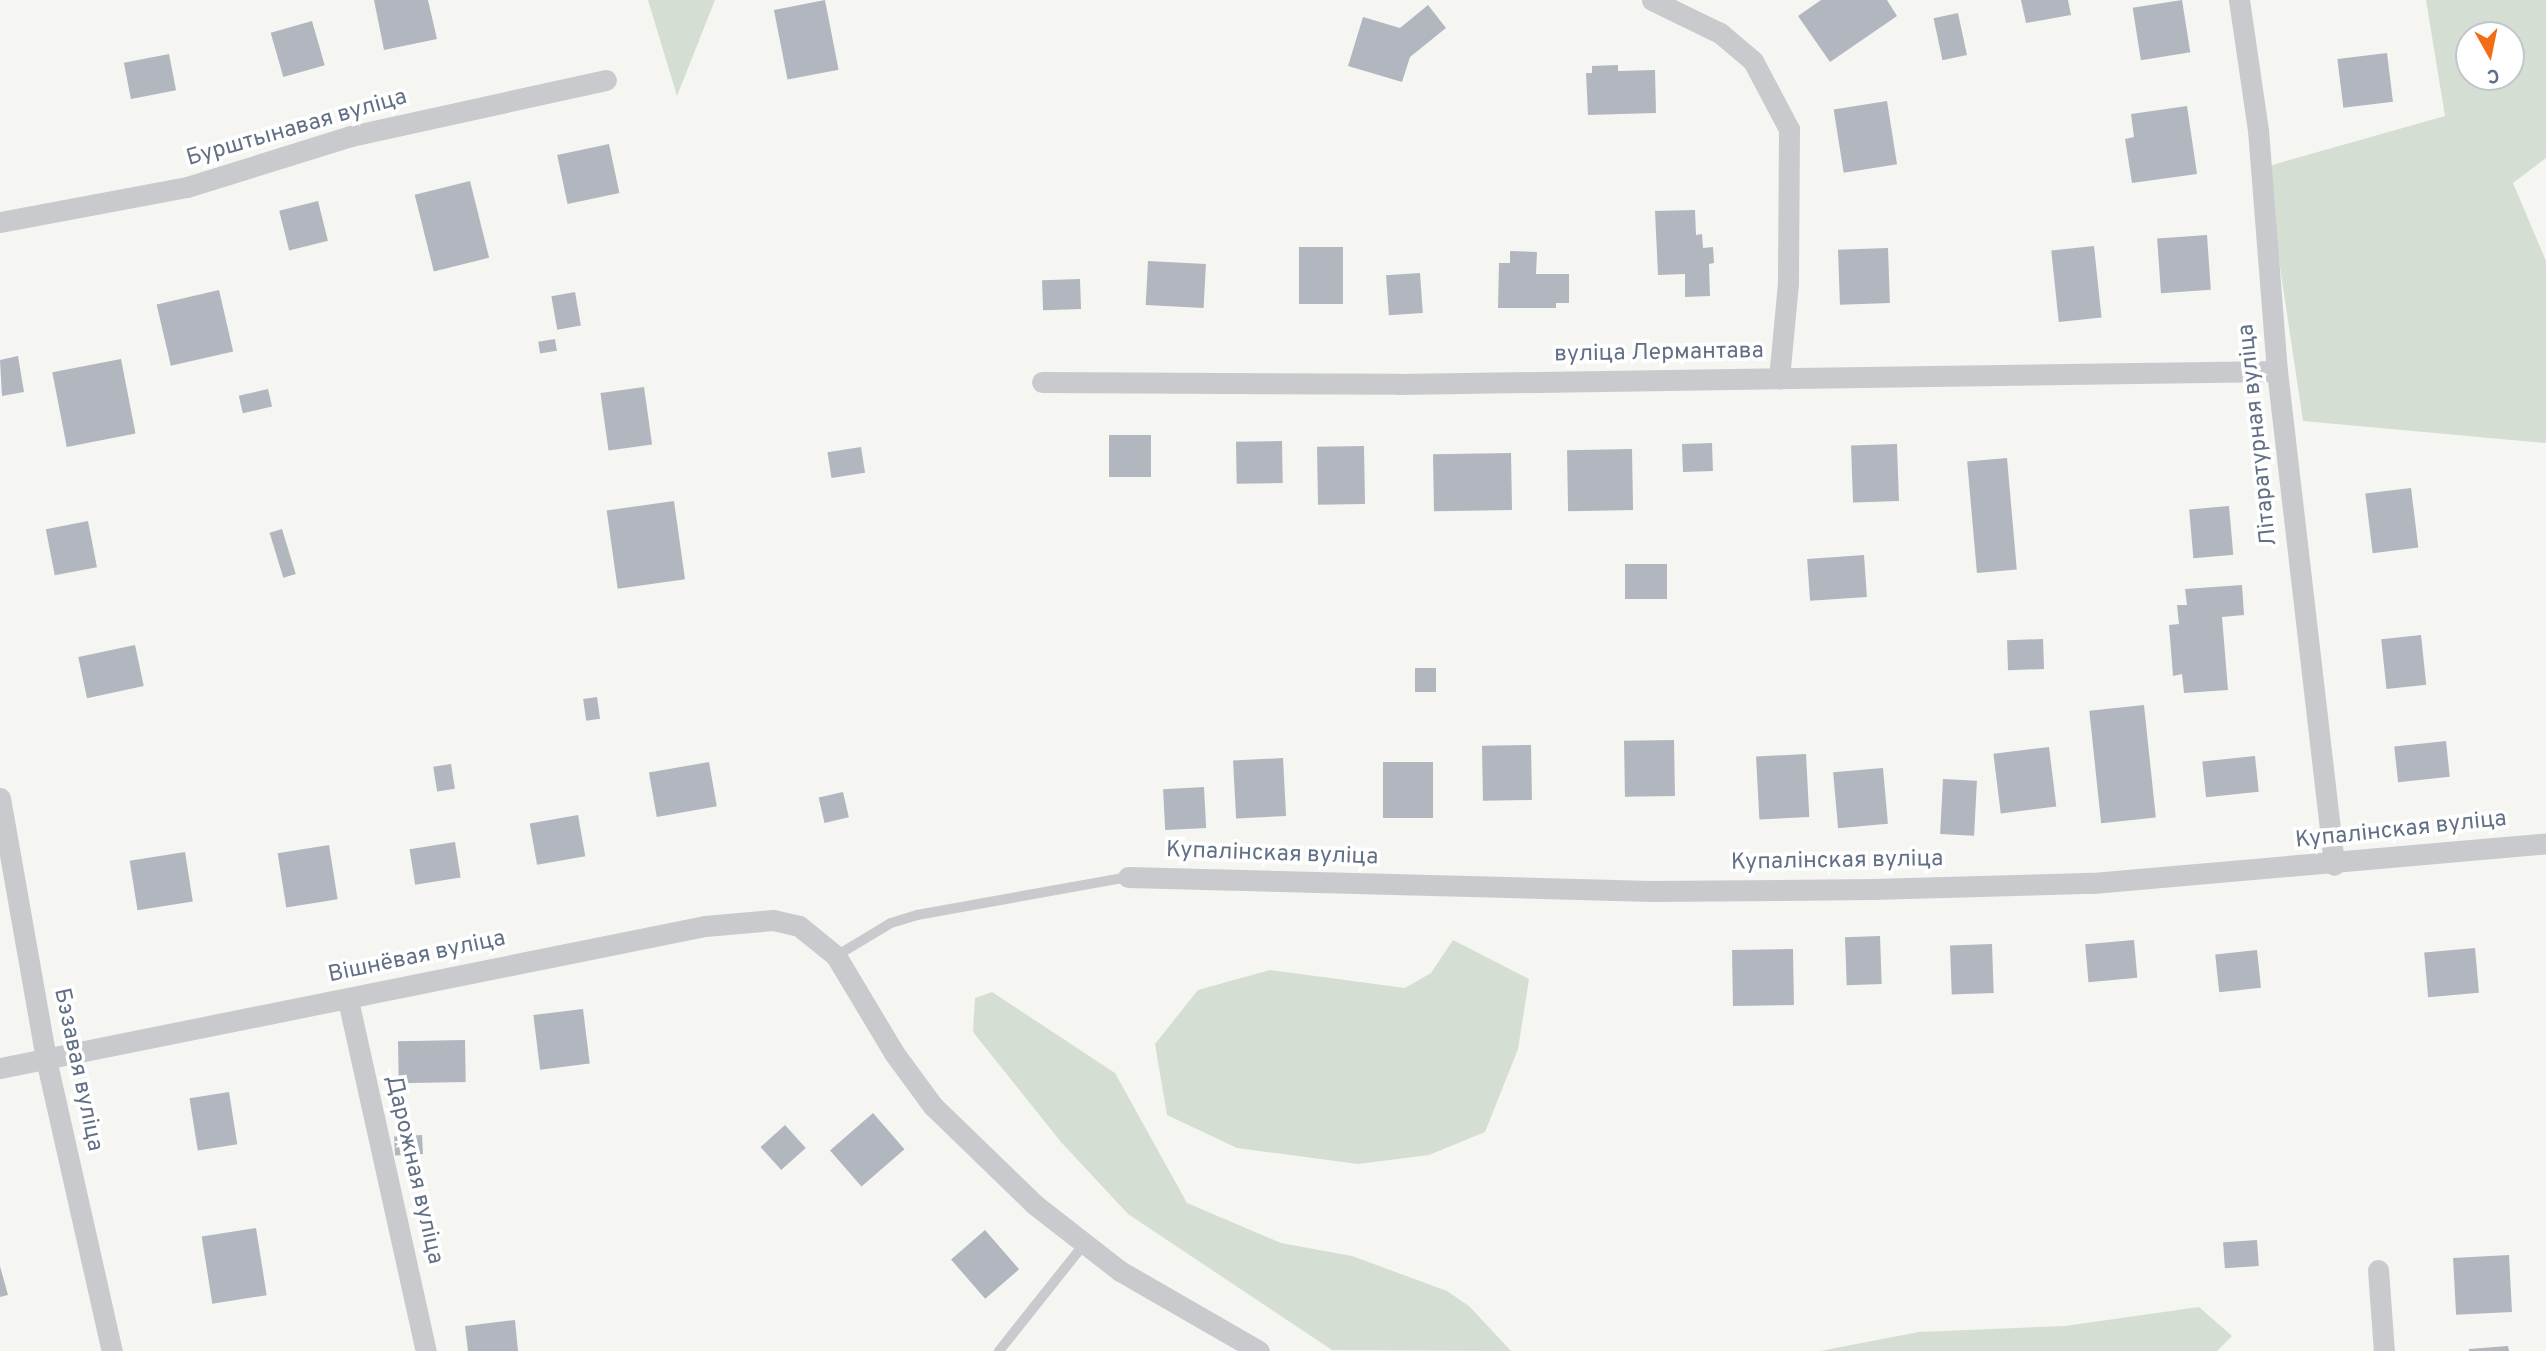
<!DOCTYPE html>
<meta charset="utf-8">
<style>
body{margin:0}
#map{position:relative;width:2546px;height:1351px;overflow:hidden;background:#f5f6f2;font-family:Overpass,sans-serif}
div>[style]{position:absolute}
.green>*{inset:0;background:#d5ded2}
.building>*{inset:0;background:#b2b7bf;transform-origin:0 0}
.service>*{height:10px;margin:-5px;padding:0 5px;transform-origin:5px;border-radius:5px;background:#c8cace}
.minor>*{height:21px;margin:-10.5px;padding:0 10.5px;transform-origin:10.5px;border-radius:10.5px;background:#c8cace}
span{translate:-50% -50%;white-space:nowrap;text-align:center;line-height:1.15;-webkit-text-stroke:7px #fff;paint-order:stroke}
.street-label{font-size:23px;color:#627086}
.north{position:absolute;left:2455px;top:21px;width:70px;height:70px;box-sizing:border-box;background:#fff;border:2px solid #c0c6cf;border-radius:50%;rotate:171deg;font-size:19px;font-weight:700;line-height:28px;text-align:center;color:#627086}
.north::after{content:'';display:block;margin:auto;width:24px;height:32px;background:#f26d15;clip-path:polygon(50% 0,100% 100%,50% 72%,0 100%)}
</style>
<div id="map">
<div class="green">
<div style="clip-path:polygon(648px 0,715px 0,677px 96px)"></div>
<div style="clip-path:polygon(evenodd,2426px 0,2546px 0,2546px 158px,2513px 183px,2546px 261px,2546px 443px,2303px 421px,2265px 167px,2445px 116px,2426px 0,2469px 35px,2511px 35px,2511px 77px,2469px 77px,2469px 35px)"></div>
<div style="clip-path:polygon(1453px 940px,1529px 979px,1518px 1049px,1485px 1132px,1429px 1155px,1358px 1164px,1237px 1148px,1167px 1115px,1155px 1044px,1198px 990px,1270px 970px,1405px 988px,1431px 973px)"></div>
<div style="clip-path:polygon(992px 992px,1115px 1073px,1187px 1203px,1281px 1243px,1352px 1256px,1447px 1291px,1469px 1306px,1511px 1351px,1332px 1350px,1128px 1214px,1061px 1142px,973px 1032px,975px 998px)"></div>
<div style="clip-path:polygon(2199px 1307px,2232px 1336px,2217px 1351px,1820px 1351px,1919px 1332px,2065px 1326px)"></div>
</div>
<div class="building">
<div style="clip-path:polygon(374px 0,428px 0,437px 39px,384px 50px)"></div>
<div style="left:825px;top:0;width:71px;height:52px;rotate:79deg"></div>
<div style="clip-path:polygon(1821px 0,1887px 0,1897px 16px,1830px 62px,1798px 16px)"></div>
<div style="clip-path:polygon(2021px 0,2068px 0,2071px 15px,2026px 23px)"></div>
<div style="left:2182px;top:0;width:53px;height:50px;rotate:81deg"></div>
<div style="clip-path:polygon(1428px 5px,1446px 28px,1410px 57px,1402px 82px,1348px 66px,1363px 17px,1400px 28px)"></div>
<div style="left:1958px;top:13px;width:43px;height:25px;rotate:78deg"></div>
<div style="left:312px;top:21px;width:46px;height:43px;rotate:74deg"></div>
<div style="left:2387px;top:53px;width:49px;height:50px;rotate:83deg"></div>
<div style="left:169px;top:54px;width:37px;height:46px;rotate:79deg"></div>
<div style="clip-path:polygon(1618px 65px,1618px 71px,1655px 70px,1656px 113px,1588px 115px,1586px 73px,1592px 73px,1592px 66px)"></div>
<div style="left:1887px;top:101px;width:64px;height:54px;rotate:81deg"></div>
<div style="clip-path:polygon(2187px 106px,2197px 174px,2132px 183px,2125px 139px,2134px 137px,2131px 114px)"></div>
<div style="left:609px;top:144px;width:50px;height:53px;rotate:78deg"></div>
<div style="left:470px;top:181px;width:79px;height:57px;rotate:76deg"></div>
<div style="left:318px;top:201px;width:41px;height:40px;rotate:76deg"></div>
<div style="clip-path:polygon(1695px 210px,1696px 235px,1702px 234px,1703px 248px,1713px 247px,1714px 263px,1709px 264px,1710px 296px,1685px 297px,1685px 274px,1658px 275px,1655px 211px)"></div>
<div style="left:2207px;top:235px;width:55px;height:50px;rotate:86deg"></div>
<div style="left:2094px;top:246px;width:72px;height:43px;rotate:84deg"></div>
<div style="left:1343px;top:247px;width:57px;height:44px;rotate:90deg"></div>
<div style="left:1888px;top:248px;width:55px;height:50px;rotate:88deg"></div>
<div style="clip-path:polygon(1510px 251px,1537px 252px,1536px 274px,1569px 274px,1569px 303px,1556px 303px,1556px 308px,1498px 308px,1499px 263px,1510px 263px)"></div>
<div style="left:1148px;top:261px;width:58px;height:44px;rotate:3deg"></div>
<div style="left:1420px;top:273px;width:40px;height:34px;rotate:86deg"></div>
<div style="left:1080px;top:279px;width:30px;height:38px;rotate:88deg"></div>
<div style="left:219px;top:290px;width:63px;height:64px;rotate:77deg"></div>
<div style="left:575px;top:292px;width:34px;height:24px;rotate:80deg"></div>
<div style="left:555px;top:339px;width:12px;height:17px;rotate:81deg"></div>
<div style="clip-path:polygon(18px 356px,24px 392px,2px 396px,0 360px)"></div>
<div style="left:121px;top:359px;width:76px;height:70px;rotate:79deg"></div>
<div style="left:644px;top:387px;width:58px;height:44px;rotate:82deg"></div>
<div style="left:268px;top:389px;width:18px;height:30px;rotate:77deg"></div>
<div style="left:1151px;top:435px;width:42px;height:42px;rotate:90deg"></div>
<div style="left:1282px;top:441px;width:42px;height:46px;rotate:89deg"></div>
<div style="left:1712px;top:443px;width:28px;height:30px;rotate:88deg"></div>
<div style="left:1897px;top:444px;width:57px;height:46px;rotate:88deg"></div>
<div style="left:1364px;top:446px;width:58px;height:47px;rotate:89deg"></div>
<div style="left:861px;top:447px;width:26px;height:34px;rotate:81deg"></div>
<div style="left:1632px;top:449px;width:61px;height:65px;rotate:89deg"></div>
<div style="left:1511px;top:453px;width:57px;height:78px;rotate:89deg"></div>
<div style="left:2007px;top:458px;width:112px;height:40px;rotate:85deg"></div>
<div style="left:2411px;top:488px;width:60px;height:46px;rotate:83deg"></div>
<div style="left:674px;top:501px;width:79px;height:68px;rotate:82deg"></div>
<div style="left:2229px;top:506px;width:49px;height:40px;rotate:85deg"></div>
<div style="left:88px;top:521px;width:47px;height:43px;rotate:79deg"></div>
<div style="left:282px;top:529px;width:47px;height:13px;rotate:73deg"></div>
<div style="left:1864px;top:555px;width:42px;height:57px;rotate:86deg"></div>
<div style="left:1625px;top:564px;width:42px;height:35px"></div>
<div style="clip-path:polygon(2242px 585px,2244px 615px,2222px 617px,2228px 690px,2184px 693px,2182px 674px,2173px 676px,2169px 625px,2179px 624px,2177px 605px,2187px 605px,2185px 589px)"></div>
<div style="left:2421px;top:635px;width:50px;height:40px;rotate:84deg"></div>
<div style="left:2043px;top:639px;width:30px;height:36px;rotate:88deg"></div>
<div style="left:135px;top:645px;width:42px;height:58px;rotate:78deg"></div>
<div style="left:1415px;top:668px;width:21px;height:24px"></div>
<div style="left:597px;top:697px;width:22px;height:14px;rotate:82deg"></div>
<div style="left:2144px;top:705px;width:113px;height:55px;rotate:84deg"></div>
<div style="left:1674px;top:740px;width:56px;height:50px;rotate:89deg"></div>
<div style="left:2446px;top:741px;width:36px;height:52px;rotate:84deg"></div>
<div style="left:1531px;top:745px;width:55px;height:49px;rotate:89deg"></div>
<div style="left:2049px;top:747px;width:60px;height:56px;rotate:83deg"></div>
<div style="left:1806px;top:754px;width:63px;height:50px;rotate:87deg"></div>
<div style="left:2255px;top:756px;width:36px;height:53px;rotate:84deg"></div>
<div style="left:1283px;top:758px;width:58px;height:50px;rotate:87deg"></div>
<div style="left:709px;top:762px;width:45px;height:61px;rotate:80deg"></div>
<div style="left:1383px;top:762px;width:50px;height:56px"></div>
<div style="left:451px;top:764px;width:25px;height:18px;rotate:81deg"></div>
<div style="left:1883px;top:768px;width:56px;height:50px;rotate:85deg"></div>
<div style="left:1943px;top:779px;width:34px;height:55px;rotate:3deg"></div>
<div style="left:1204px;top:787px;width:41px;height:41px;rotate:87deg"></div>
<div style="left:843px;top:792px;width:26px;height:25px;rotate:77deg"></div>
<div style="left:578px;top:815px;width:42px;height:49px;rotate:80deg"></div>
<div style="left:455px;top:842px;width:36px;height:46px;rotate:81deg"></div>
<div style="left:329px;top:845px;width:55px;height:52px;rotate:81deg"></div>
<div style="left:185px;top:852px;width:50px;height:56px;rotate:81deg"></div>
<div style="left:1880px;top:936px;width:48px;height:35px;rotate:88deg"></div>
<div style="left:2134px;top:940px;width:38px;height:49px;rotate:85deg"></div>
<div style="left:1992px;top:944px;width:49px;height:42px;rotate:88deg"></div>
<div style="left:2475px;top:948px;width:45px;height:51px;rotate:85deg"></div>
<div style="left:1793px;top:949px;width:56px;height:61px;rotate:89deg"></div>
<div style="left:2257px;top:950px;width:38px;height:42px;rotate:84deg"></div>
<div style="left:583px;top:1009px;width:55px;height:50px;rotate:83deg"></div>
<div style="left:465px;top:1040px;width:42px;height:67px;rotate:89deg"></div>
<div style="left:229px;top:1092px;width:53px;height:40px;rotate:81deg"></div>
<div style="left:873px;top:1113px;width:48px;height:57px;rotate:49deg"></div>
<div style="left:785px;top:1125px;width:31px;height:33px;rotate:48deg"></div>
<div style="left:422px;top:1135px;width:19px;height:28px;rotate:87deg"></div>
<div style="left:256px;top:1228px;width:68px;height:55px;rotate:81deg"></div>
<div style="left:985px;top:1230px;width:52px;height:45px;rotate:49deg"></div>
<div style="left:2257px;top:1240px;width:26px;height:34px;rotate:86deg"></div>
<div style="left:2509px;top:1255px;width:57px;height:56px;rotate:87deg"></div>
<div style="clip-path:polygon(0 1266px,8px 1295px,0 1297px)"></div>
<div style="clip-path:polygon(515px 1320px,518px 1351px,468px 1351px,465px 1326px)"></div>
<div style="clip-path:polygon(2508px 1346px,2509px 1351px,2469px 1351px,2469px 1349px)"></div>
</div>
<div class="service">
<div style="left:836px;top:956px;width:64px;rotate:-31deg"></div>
<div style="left:891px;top:923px;width:27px;rotate:-17deg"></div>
<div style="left:917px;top:915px;width:214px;rotate:-10.2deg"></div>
<div style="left:999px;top:1351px;width:137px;rotate:-51.5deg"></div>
</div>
<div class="minor">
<div style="left:1652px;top:0;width:76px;rotate:25.9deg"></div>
<div style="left:1720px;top:33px;width:43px;rotate:40.3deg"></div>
<div style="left:1753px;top:61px;width:77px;rotate:62.1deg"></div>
<div style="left:1789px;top:129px;width:154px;rotate:90.4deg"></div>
<div style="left:1788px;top:283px;width:96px;rotate:95.4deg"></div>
<div style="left:2239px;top:0;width:131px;rotate:81.7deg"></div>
<div style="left:2258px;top:130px;width:242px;rotate:85.5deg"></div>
<div style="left:2277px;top:371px;width:497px;rotate:83.4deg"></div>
<div style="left:0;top:222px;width:190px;rotate:-10.6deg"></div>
<div style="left:187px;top:187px;width:172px;rotate:-17.3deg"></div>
<div style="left:351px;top:136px;width:261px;rotate:-12.4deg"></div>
<div style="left:1042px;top:382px;width:356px;rotate:0.3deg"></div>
<div style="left:1398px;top:384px;width:879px;rotate:-0.85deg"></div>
<div style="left:0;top:798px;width:265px;rotate:80deg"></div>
<div style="left:46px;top:1059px;width:299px;rotate:77.3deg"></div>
<div style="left:1128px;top:877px;width:523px;rotate:1.53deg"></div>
<div style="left:1651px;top:891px;width:221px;rotate:-0.5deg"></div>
<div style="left:1872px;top:889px;width:221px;rotate:-1.6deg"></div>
<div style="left:2093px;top:883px;width:455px;rotate:-5deg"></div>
<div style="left:348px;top:1000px;width:360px;rotate:77.5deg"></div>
<div style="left:0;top:1068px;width:719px;rotate:-11.39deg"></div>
<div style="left:705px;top:926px;width:68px;rotate:-5deg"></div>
<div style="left:773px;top:920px;width:27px;rotate:13deg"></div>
<div style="left:799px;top:926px;width:48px;rotate:39deg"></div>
<div style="left:836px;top:956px;width:113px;rotate:59.1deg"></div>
<div style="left:894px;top:1053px;width:66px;rotate:53.7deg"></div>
<div style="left:933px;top:1106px;width:141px;rotate:44.1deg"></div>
<div style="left:1034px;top:1204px;width:109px;rotate:37.9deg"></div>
<div style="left:1120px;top:1271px;width:160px;rotate:29.9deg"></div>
<div style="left:2378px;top:1270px;width:81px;rotate:85.8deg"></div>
</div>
<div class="street-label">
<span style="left:297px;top:129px;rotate:-16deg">Бурштынавая вуліца</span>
<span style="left:1659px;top:354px;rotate:-1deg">вуліца Лермантава</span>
<span style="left:2259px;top:435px;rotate:-96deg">Літаратурная вуліца</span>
<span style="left:2401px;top:831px;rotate:-6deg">Купалінская вуліца</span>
<span style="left:1272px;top:855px;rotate:2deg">Купалінская вуліца</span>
<span style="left:1837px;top:862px;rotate:-1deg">Купалінская вуліца</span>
<span style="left:417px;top:958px;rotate:-12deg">Вішнёвая вуліца</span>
<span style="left:77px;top:1070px;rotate:78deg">Бэзавая вуліца</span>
<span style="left:413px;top:1170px;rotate:77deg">Дарожная вуліца</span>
</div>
<div class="north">С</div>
</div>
